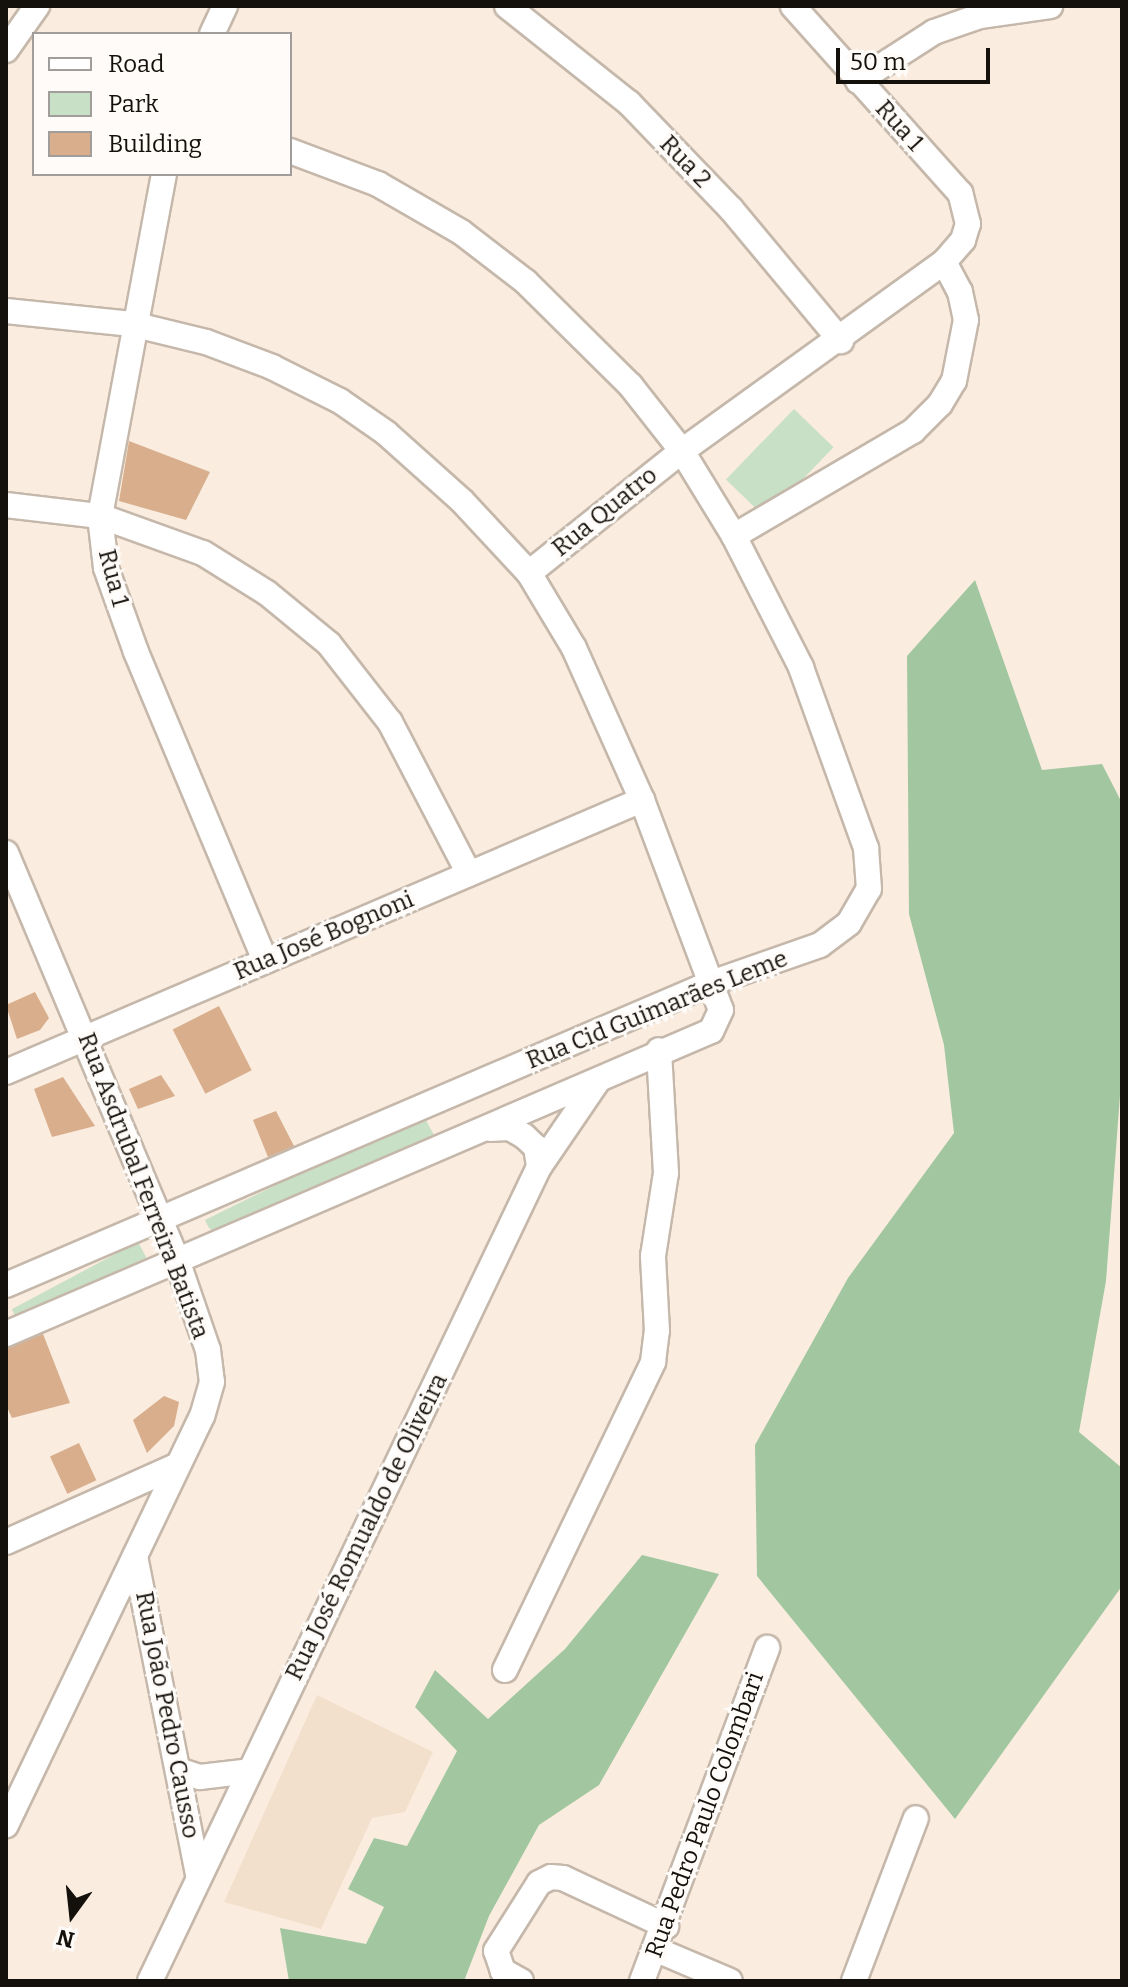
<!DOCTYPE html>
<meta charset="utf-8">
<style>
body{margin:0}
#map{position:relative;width:1128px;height:1987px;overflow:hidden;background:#faecdf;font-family:Bitter,serif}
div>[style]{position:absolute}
.built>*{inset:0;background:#f3e0cc}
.green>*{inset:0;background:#c8e0c6;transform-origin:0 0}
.forest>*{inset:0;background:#a2c7a0}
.building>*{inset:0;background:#d8ae8c;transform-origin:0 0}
.roads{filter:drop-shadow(2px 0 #c5b8ab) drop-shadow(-2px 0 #c5b8ab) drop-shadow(0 2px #c5b8ab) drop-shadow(0 -2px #c5b8ab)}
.minor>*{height:24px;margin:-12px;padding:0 12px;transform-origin:12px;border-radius:12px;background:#fff}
span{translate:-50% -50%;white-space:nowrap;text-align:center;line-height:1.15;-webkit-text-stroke:6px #fefbf9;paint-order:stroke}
.street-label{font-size:24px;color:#14100b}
.frame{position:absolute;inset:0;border:8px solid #14100b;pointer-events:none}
.legend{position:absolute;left:32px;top:32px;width:260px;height:144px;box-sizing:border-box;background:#fefbf9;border:2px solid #a09d9a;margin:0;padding:10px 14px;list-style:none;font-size:24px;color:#14100b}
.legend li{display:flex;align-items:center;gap:16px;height:40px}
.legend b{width:40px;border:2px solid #a09d9a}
.north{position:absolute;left:32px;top:1875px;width:80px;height:80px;-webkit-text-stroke:6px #fefbf9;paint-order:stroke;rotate:195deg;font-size:22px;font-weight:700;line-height:32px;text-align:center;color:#14100b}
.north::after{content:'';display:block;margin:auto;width:28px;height:36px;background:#14100b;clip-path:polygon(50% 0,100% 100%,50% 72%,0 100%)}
.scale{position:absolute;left:836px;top:48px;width:154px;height:36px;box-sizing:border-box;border:4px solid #14100b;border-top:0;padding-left:10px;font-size:24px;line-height:28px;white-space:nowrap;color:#14100b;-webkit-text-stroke:6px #fefbf9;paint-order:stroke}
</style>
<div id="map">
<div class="built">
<div style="clip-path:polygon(317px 1695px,433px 1752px,405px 1812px,372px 1818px,321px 1929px,224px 1902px)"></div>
</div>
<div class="green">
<div style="left:794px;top:409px;width:55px;height:98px;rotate:44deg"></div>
<div style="clip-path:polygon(422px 1113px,435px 1137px,221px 1236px,209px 1228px,205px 1220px)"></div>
<div style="left:138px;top:1242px;width:21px;height:143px;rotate:62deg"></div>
</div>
<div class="forest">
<div style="clip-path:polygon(975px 580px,1042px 770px,1102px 764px,1122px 803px,1122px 1069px,1106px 1281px,1079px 1432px,1122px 1468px,1122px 1586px,955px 1819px,757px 1576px,755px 1445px,848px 1278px,954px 1133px,944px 1045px,909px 914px,907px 656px)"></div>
<div style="clip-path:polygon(642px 1555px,719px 1574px,599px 1785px,539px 1825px,489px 1916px,464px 1981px,289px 1981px,280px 1928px,366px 1944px,384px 1907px,348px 1889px,374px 1838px,407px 1846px,457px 1751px,415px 1707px,435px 1670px,488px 1719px,565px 1649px)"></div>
</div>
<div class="building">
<div style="clip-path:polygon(129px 441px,210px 472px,186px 520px,119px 501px)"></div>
<div style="clip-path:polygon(35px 992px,49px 1018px,40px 1030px,17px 1039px,6px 1005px)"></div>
<div style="left:219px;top:1006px;width:72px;height:52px;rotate:63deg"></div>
<div style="clip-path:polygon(161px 1075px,175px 1096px,138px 1109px,129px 1089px)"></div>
<div style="clip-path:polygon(63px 1077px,95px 1126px,52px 1137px,34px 1089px)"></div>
<div style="clip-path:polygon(276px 1111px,294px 1146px,268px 1157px,253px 1120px)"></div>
<div style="clip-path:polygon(43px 1334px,70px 1403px,12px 1418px,6px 1405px,6px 1349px)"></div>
<div style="clip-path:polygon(164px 1396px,179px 1402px,174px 1426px,147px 1453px,133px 1420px)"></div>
<div style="left:79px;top:1443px;width:41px;height:32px;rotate:65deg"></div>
</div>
<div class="roads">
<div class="minor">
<div style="left:507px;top:6px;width:156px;rotate:38.5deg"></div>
<div style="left:629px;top:103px;width:147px;rotate:46.1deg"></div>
<div style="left:731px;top:209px;width:172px;rotate:50.2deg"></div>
<div style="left:212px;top:34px;width:31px;rotate:-65deg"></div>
<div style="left:6px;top:50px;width:54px;rotate:-54.8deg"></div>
<div style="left:858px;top:81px;width:90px;rotate:-32.8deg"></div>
<div style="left:934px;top:32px;width:49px;rotate:-19.2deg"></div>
<div style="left:980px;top:16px;width:71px;rotate:-8.1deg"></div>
<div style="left:164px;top:174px;width:348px;rotate:100.6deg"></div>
<div style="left:100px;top:516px;width:52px;rotate:83.4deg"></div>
<div style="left:106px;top:568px;width:89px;rotate:70.3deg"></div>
<div style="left:136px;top:652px;width:335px;rotate:67.3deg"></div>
<div style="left:6px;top:311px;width:127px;rotate:5.9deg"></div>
<div style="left:132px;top:324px;width:76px;rotate:13.7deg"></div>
<div style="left:206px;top:342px;width:71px;rotate:20.7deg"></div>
<div style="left:272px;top:367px;width:76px;rotate:26.6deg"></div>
<div style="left:340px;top:401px;width:56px;rotate:34.8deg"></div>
<div style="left:386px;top:433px;width:102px;rotate:41.8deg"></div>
<div style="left:462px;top:501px;width:98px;rotate:47.1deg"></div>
<div style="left:529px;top:573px;width:87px;rotate:59deg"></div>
<div style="left:574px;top:648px;width:167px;rotate:65.9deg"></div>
<div style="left:642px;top:800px;width:224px;rotate:69.4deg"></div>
<div style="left:721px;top:1010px;width:23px;rotate:115deg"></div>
<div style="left:711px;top:1031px;width:767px;rotate:156.74deg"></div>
<div style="left:6px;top:505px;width:95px;rotate:6.7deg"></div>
<div style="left:100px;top:516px;width:109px;rotate:19.8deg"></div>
<div style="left:203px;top:553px;width:75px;rotate:32deg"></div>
<div style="left:267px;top:593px;width:80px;rotate:39.4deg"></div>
<div style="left:329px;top:644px;width:99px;rotate:52deg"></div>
<div style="left:390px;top:722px;width:171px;rotate:62.5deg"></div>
<div style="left:734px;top:536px;width:208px;rotate:-30.4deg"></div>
<div style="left:913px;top:431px;width:38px;rotate:-45deg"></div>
<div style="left:940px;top:404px;width:27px;rotate:-59deg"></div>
<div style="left:954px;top:381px;width:62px;rotate:-78.9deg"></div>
<div style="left:966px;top:320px;width:29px;rotate:-102deg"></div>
<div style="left:960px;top:292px;width:34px;rotate:-118deg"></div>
<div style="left:529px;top:573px;width:196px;rotate:-38.6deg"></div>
<div style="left:682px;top:451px;width:323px;rotate:-35.8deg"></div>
<div style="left:944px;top:262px;width:29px;rotate:-49deg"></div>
<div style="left:963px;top:240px;width:17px;rotate:-73deg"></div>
<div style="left:968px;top:224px;width:32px;rotate:-104deg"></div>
<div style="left:960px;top:193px;width:251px;rotate:-131.8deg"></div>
<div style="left:6px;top:853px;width:445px;rotate:67.2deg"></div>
<div style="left:178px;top:1263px;width:92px;rotate:71deg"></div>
<div style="left:208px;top:1350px;width:32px;rotate:83deg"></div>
<div style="left:212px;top:1382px;width:35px;rotate:106deg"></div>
<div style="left:202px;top:1416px;width:454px;rotate:115.6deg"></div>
<div style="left:6px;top:1072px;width:692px;rotate:-23.16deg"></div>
<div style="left:490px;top:1129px;width:20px;rotate:-3deg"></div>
<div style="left:510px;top:1128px;width:16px;rotate:30deg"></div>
<div style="left:524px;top:1136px;width:16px;rotate:43deg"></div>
<div style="left:536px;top:1147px;width:20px;rotate:81deg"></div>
<div style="left:6px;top:1285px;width:767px;rotate:-23.19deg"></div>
<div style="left:711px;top:983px;width:115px;rotate:-19.2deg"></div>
<div style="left:820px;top:945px;width:36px;rotate:-37deg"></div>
<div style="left:849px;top:923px;width:39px;rotate:-60deg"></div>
<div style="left:869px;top:889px;width:41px;rotate:-94.2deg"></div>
<div style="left:866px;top:848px;width:192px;rotate:-109.8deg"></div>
<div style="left:801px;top:667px;width:147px;rotate:-117.1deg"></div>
<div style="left:734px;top:536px;width:100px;rotate:-121.5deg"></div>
<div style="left:682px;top:451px;width:84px;rotate:-128.2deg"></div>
<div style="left:630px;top:385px;width:146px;rotate:-135.3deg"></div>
<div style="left:526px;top:282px;width:82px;rotate:-142.4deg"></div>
<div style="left:461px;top:232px;width:96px;rotate:-150deg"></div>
<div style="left:378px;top:184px;width:94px;rotate:-159.4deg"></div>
<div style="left:6px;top:1542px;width:188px;rotate:-24.1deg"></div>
<div style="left:135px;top:1556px;width:325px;rotate:78.8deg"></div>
<div style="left:505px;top:1670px;width:342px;rotate:-64.3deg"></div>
<div style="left:653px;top:1362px;width:31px;rotate:-83deg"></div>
<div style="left:657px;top:1331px;width:75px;rotate:-93.1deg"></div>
<div style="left:653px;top:1256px;width:84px;rotate:-81.1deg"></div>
<div style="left:666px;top:1173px;width:123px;rotate:-93.3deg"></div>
<div style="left:181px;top:1771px;width:20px;rotate:18deg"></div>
<div style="left:200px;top:1777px;width:50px;rotate:-6.8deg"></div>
<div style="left:657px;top:1950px;width:79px;rotate:23deg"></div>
<div style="left:150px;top:1981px;width:902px;rotate:-64.46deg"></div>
<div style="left:539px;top:1167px;width:103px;rotate:-55.7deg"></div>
<div style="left:521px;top:1981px;width:21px;rotate:-151deg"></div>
<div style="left:503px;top:1971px;width:21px;rotate:-109deg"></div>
<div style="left:496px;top:1951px;width:80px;rotate:-57.7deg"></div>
<div style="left:539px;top:1883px;width:13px;rotate:-27deg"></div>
<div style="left:551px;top:1877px;width:12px;rotate:5deg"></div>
<div style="left:563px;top:1878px;width:114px;rotate:25deg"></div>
<div style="left:642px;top:1981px;width:356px;rotate:-69.4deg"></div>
<div style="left:854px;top:1981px;width:174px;rotate:-69.2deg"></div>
</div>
</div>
<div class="street-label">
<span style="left:899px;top:126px;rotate:48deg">Rua 1</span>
<span style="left:685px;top:162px;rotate:46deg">Rua 2</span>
<span style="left:605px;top:512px;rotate:-39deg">Rua Quatro</span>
<span style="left:113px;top:578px;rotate:75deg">Rua 1</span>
<span style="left:324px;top:936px;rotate:-23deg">Rua José Bognoni</span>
<span style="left:657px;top:1010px;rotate:-22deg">Rua Cid Guimarães Leme</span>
<span style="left:143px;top:1186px;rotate:69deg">Rua Asdrubal Ferreira Batista</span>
<span style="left:367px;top:1527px;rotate:-64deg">Rua José Romualdo de Oliveira</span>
<span style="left:167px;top:1715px;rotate:79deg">Rua João Pedro Causso</span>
<span style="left:705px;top:1815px;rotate:-70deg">Rua Pedro Paulo Colombari</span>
</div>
<div class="frame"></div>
<ul class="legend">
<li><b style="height:10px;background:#fff"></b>Road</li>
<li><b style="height:22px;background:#c8e0c6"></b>Park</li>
<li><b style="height:22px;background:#d8ae8c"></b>Building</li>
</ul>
<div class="north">N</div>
<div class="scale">50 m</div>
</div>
